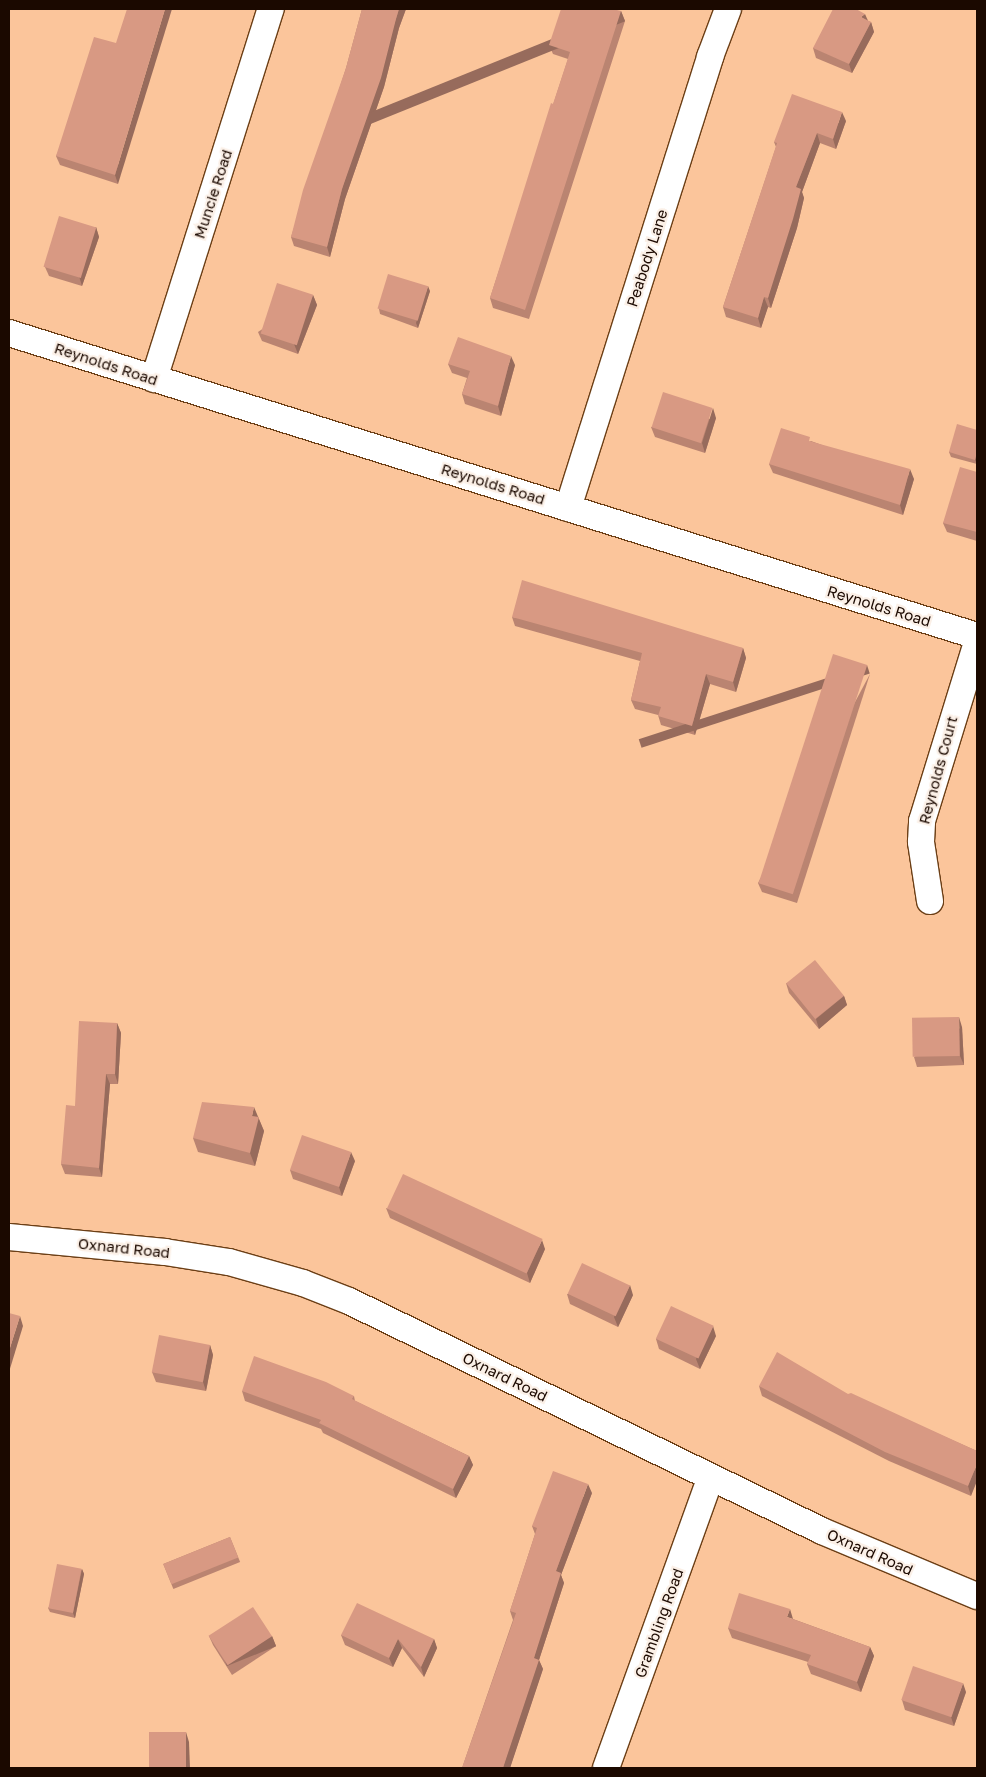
<!DOCTYPE html>
<style>
body{margin:0}
#map{position:relative;width:986px;height:1777px;overflow:hidden;background:#fbc59b;font-family:"Golos Text",sans-serif}
div>[style]{position:absolute}
.roads{filter:drop-shadow(1px 0 #6c3f16) drop-shadow(-1px 0 #6c3f16) drop-shadow(0 1px #6c3f16) drop-shadow(0 -1px #6c3f16)}
.street>*{height:26px;margin:-13px;padding:0 13px;transform-origin:13px;border-radius:13px;background:#fff}
.wall>*{inset:0;background:#ba8471;transform-origin:0 0}
.shaded-wall>*{inset:0;background:#976b5c;transform-origin:0 0}
.building>*{inset:0;background:#d89983;transform-origin:0 0}
span{translate:-50% -50%;white-space:nowrap;text-align:center;line-height:1.15;-webkit-text-stroke:4.5px #fbf0e7;paint-order:stroke}
.street-label{font-size:15px;color:#1b0900}
.frame{position:absolute;inset:0;border:10px solid #1b0900;pointer-events:none}
</style>
<div id="map">
<div class="roads">
<div class="street">
<div style="left:9px;top:333px;width:1014px;rotate:17.38deg"></div>
<div style="left:154px;top:379px;width:388px;rotate:-72.5deg"></div>
<div style="left:568px;top:508px;width:473px;rotate:-72.5deg"></div>
<div style="left:710px;top:57px;width:51px;rotate:-69.4deg"></div>
<div style="left:930px;top:901px;width:60px;rotate:-98.7deg"></div>
<div style="left:921px;top:842px;width:21px;rotate:-87deg"></div>
<div style="left:922px;top:821px;width:187px;rotate:-72.9deg"></div>
<div style="left:9px;top:1237px;width:157px;rotate:5.5deg"></div>
<div style="left:165px;top:1252px;width:65px;rotate:8.9deg"></div>
<div style="left:229px;top:1262px;width:77px;rotate:15.8deg"></div>
<div style="left:303px;top:1283px;width:49px;rotate:21.4deg"></div>
<div style="left:349px;top:1301px;width:526px;rotate:25.93deg"></div>
<div style="left:822px;top:1531px;width:168px;rotate:22.8deg"></div>
<div style="left:606px;top:1768px;width:309px;rotate:-70.2deg"></div>
</div>
</div>
<div class="wall">
<div style="clip-path:polygon(362px 9px,406px 9px,399px 28px,384px 87px,345px 199px,330px 257px,294px 246px,291px 237px,346px 68px)"></div>
<div style="clip-path:polygon(621px 11px,625px 21px,529px 319px,493px 308px,490px 298px,568px 59px,553px 54px,549px 45px)"></div>
<div style="clip-path:polygon(868px 21px,871px 22px,874px 32px,852px 73px,816px 58px,813px 48px)"></div>
<div style="clip-path:polygon(116px 43px,118px 184px,60px 165px,56px 156px)"></div>
<div style="clip-path:polygon(846px 121px,836px 149px,820px 143px,802px 192px,804px 198px,797px 228px,771px 308px,768px 307px,761px 328px,726px 317px,723px 307px,776px 147px,774px 142px)"></div>
<div style="clip-path:polygon(96px 227px,99px 237px,82px 286px,49px 276px,45px 267px)"></div>
<div style="clip-path:polygon(430px 291px,418px 328px,380px 314px,379px 309px)"></div>
<div style="clip-path:polygon(313px 295px,317px 305px,298px 354px,262px 341px,258px 332px)"></div>
<div style="clip-path:polygon(448px 364px,515px 365px,501px 416px,465px 404px,462px 394px,467px 378px,452px 373px)"></div>
<div style="clip-path:polygon(716px 418px,705px 453px,655px 437px,651px 427px)"></div>
<div style="clip-path:polygon(977px 430px,977px 464px,951px 457px,949px 452px)"></div>
<div style="clip-path:polygon(811px 441px,914px 479px,903px 515px,773px 473px,769px 464px)"></div>
<div style="clip-path:polygon(977px 472px,977px 541px,947px 532px,943px 523px)"></div>
<div style="clip-path:polygon(512px 617px,743px 648px,746px 658px,736px 692px,710px 684px,695px 735px,661px 725px,658px 715px,635px 709px,631px 700px,640px 661px,515px 626px)"></div>
<div style="clip-path:polygon(870px 674px,797px 903px,762px 892px,758px 883px)"></div>
<div style="clip-path:polygon(786px 983px,844px 996px,847px 1005px,819px 1029px,789px 993px)"></div>
<div style="clip-path:polygon(117px 1023px,121px 1033px,118px 1084px,110px 1084px,102px 1177px,65px 1174px,61px 1164px,75px 1106px)"></div>
<div style="clip-path:polygon(962px 1027px,964px 1065px,917px 1067px,914px 1057px)"></div>
<div style="clip-path:polygon(258px 1117px,264px 1131px,255px 1166px,198px 1152px,193px 1138px)"></div>
<div style="clip-path:polygon(355px 1161px,342px 1196px,293px 1179px,290px 1170px)"></div>
<div style="clip-path:polygon(386px 1208px,545px 1249px,530px 1283px,390px 1218px)"></div>
<div style="clip-path:polygon(567px 1294px,633px 1295px,618px 1327px,570px 1304px)"></div>
<div style="clip-path:polygon(716px 1336px,700px 1369px,659px 1349px,656px 1339px)"></div>
<div style="clip-path:polygon(210px 1345px,213px 1355px,206px 1391px,156px 1382px,152px 1372px)"></div>
<div style="clip-path:polygon(759px 1386px,848px 1394px,977px 1451px,971px 1496px,889px 1461px,762px 1396px)"></div>
<div style="clip-path:polygon(242px 1391px,354px 1396px,355px 1401px,469px 1456px,473px 1465px,456px 1498px,323px 1433px,321px 1429px,245px 1401px)"></div>
<div style="clip-path:polygon(592px 1493px,561px 1575px,564px 1583px,539px 1660px,543px 1669px,510px 1768px,462px 1768px,513px 1620px,510px 1611px,535px 1534px,532px 1526px)"></div>
<div style="left:230px;top:1537px;width:27px;height:72px;rotate:68deg"></div>
<div style="clip-path:polygon(82px 1569px,84px 1574px,75px 1618px,50px 1612px,48px 1608px)"></div>
<div style="clip-path:polygon(793px 1619px,870px 1647px,874px 1656px,861px 1692px,811px 1674px,807px 1664px,808px 1662px,732px 1638px,728px 1628px)"></div>
<div style="clip-path:polygon(341px 1635px,434px 1639px,437px 1648px,424px 1677px,402px 1648px,393px 1667px,345px 1645px)"></div>
<div style="clip-path:polygon(209px 1636px,272px 1636px,276px 1646px,232px 1675px,213px 1645px)"></div>
<div style="clip-path:polygon(966px 1692px,954px 1726px,905px 1710px,902px 1700px)"></div>
</div>
<div class="shaded-wall">
<div style="clip-path:polygon(165px 9px,172px 9px,118px 184px,115px 175px)"></div>
<div style="clip-path:polygon(399px 9px,406px 9px,399px 28px,384px 87px,345px 199px,330px 257px,327px 247px,342px 189px)"></div>
<div style="left:621px;top:11px;width:11px;height:314px;rotate:68deg"></div>
<div style="clip-path:polygon(865px 14px,869px 23px,861px 17px)"></div>
<div style="clip-path:polygon(871px 22px,874px 32px,852px 73px,849px 64px)"></div>
<div style="clip-path:polygon(842px 112px,846px 121px,836px 149px,833px 139px)"></div>
<div style="clip-path:polygon(817px 133px,820px 143px,802px 192px,804px 198px,797px 228px,771px 308px,768px 298px,796px 187px)"></div>
<div style="clip-path:polygon(96px 227px,99px 237px,82px 286px,79px 276px)"></div>
<div style="clip-path:polygon(428px 286px,430px 291px,418px 328px,416px 323px)"></div>
<div style="clip-path:polygon(313px 295px,317px 305px,298px 354px,294px 344px)"></div>
<div style="clip-path:polygon(764px 297px,768px 307px,761px 328px,758px 318px)"></div>
<div style="clip-path:polygon(511px 356px,515px 365px,501px 416px,498px 406px)"></div>
<div style="clip-path:polygon(713px 408px,716px 418px,705px 453px,702px 443px)"></div>
<div style="clip-path:polygon(977px 452px,977px 464px,975px 460px)"></div>
<div style="clip-path:polygon(910px 469px,914px 479px,903px 515px,900px 505px)"></div>
<div style="clip-path:polygon(743px 648px,746px 658px,736px 692px,733px 682px)"></div>
<div style="left:867px;top:665px;width:9px;height:240px;rotate:72deg"></div>
<div style="clip-path:polygon(706px 674px,710px 684px,695px 735px,692px 726px)"></div>
<div style="clip-path:polygon(844px 996px,847px 1005px,819px 1029px,816px 1019px)"></div>
<div style="clip-path:polygon(959px 1017px,962px 1027px,964px 1065px,960px 1056px)"></div>
<div style="clip-path:polygon(117px 1023px,121px 1033px,118px 1084px,115px 1074px)"></div>
<div style="clip-path:polygon(106px 1074px,110px 1084px,102px 1177px,99px 1168px)"></div>
<div style="clip-path:polygon(254px 1107px,264px 1131px,255px 1166px,250px 1153px,252px 1116px)"></div>
<div style="clip-path:polygon(351px 1152px,355px 1161px,342px 1196px,339px 1187px)"></div>
<div style="clip-path:polygon(542px 1240px,545px 1249px,530px 1283px,527px 1273px)"></div>
<div style="clip-path:polygon(630px 1285px,633px 1295px,618px 1327px,614px 1317px)"></div>
<div style="clip-path:polygon(20px 1316px,23px 1326px,9px 1372px,9px 1351px)"></div>
<div style="clip-path:polygon(713px 1326px,716px 1336px,700px 1369px,696px 1359px)"></div>
<div style="clip-path:polygon(210px 1345px,213px 1355px,206px 1391px,203px 1382px)"></div>
<div style="clip-path:polygon(469px 1456px,473px 1465px,456px 1498px,453px 1489px)"></div>
<div style="clip-path:polygon(977px 1464px,977px 1481px,971px 1496px,968px 1486px)"></div>
<div style="clip-path:polygon(588px 1484px,592px 1493px,561px 1575px,564px 1583px,539px 1660px,543px 1669px,510px 1768px,503px 1768px,534px 1658px,556px 1571px)"></div>
<div style="clip-path:polygon(82px 1569px,84px 1574px,75px 1618px,73px 1613px)"></div>
<div style="clip-path:polygon(790px 1609px,793px 1619px,787px 1617px)"></div>
<div style="left:272px;top:1636px;width:11px;height:53px;rotate:68deg"></div>
<div style="clip-path:polygon(398px 1639px,402px 1648px,393px 1667px,389px 1658px)"></div>
<div style="clip-path:polygon(434px 1639px,437px 1648px,424px 1677px,421px 1667px)"></div>
<div style="clip-path:polygon(870px 1647px,874px 1656px,861px 1692px,857px 1682px)"></div>
<div style="clip-path:polygon(963px 1683px,966px 1692px,954px 1726px,951px 1717px)"></div>
<div style="clip-path:polygon(186px 1732px,189px 1742px,190px 1768px,186px 1768px)"></div>
</div>
<div class="building">
<div style="clip-path:polygon(127px 9px,165px 9px,115px 175px,56px 156px,94px 37px,116px 43px)"></div>
<div style="clip-path:polygon(362px 9px,399px 9px,396px 19px,381px 78px,342px 189px,327px 247px,291px 237px,303px 190px,346px 68px)"></div>
<div style="clip-path:polygon(561px 9px,613px 9px,621px 11px,525px 310px,490px 298px,551px 103px,553px 104px,570px 52px,549px 45px)"></div>
<div style="clip-path:polygon(833px 9px,856px 9px,865px 14px,861px 17px,871px 22px,849px 64px,813px 48px)"></div>
<div style="clip-path:polygon(792px 94px,842px 112px,833px 139px,817px 133px,796px 187px,801px 189px,793px 219px,768px 298px,764px 297px,758px 318px,723px 307px,777px 143px,774px 142px)"></div>
<div style="left:59px;top:216px;width:39px;height:53px;rotate:17deg"></div>
<div style="left:388px;top:274px;width:42px;height:36px;rotate:17deg"></div>
<div style="left:277px;top:283px;width:38px;height:53px;rotate:18deg"></div>
<div style="clip-path:polygon(458px 337px,511px 356px,498px 406px,462px 394px,470px 371px,448px 364px)"></div>
<div style="left:663px;top:392px;width:52px;height:37px;rotate:18deg"></div>
<div style="clip-path:polygon(957px 424px,977px 430px,977px 452px,975px 460px,949px 452px)"></div>
<div style="clip-path:polygon(781px 428px,810px 437px,809px 441px,910px 469px,900px 505px,769px 464px)"></div>
<div style="clip-path:polygon(960px 467px,977px 472px,977px 532px,943px 523px)"></div>
<div style="clip-path:polygon(522px 580px,743px 648px,733px 682px,706px 674px,692px 726px,658px 716px,661px 707px,631px 700px,642px 653px,512px 617px)"></div>
<div style="left:833px;top:654px;width:36px;height:241px;rotate:18deg"></div>
<div style="left:815px;top:960px;width:46px;height:37px;rotate:51deg"></div>
<div style="left:959px;top:1017px;width:39px;height:47px;rotate:89deg"></div>
<div style="clip-path:polygon(79px 1021px,117px 1023px,115px 1074px,106px 1074px,99px 1168px,61px 1164px,66px 1105px,75px 1106px)"></div>
<div style="clip-path:polygon(202px 1102px,254px 1107px,252px 1116px,259px 1117px,250px 1153px,193px 1138px)"></div>
<div style="left:302px;top:1135px;width:52px;height:37px;rotate:19deg"></div>
<div style="left:403px;top:1174px;width:154px;height:38px;rotate:25deg"></div>
<div style="left:582px;top:1263px;width:53px;height:34px;rotate:25deg"></div>
<div style="left:671px;top:1306px;width:47px;height:36px;rotate:25deg"></div>
<div style="clip-path:polygon(9px 1313px,20px 1316px,9px 1351px)"></div>
<div style="left:159px;top:1335px;width:52px;height:38px;rotate:11deg"></div>
<div style="clip-path:polygon(777px 1352px,848px 1394px,851px 1393px,977px 1451px,977px 1464px,968px 1486px,885px 1452px,759px 1386px)"></div>
<div style="clip-path:polygon(254px 1356px,326px 1382px,354px 1396px,352px 1399px,469px 1456px,453px 1489px,319px 1423px,321px 1420px,242px 1391px)"></div>
<div style="clip-path:polygon(553px 1471px,588px 1484px,556px 1571px,561px 1573px,534px 1658px,539px 1660px,503px 1768px,462px 1768px,516px 1613px,510px 1611px,537px 1528px,532px 1526px)"></div>
<div style="left:230px;top:1537px;width:22px;height:72px;rotate:68deg"></div>
<div style="left:57px;top:1564px;width:25px;height:45px;rotate:11deg"></div>
<div style="clip-path:polygon(739px 1593px,790px 1609px,787px 1617px,870px 1647px,857px 1682px,807px 1664px,811px 1655px,728px 1628px)"></div>
<div style="clip-path:polygon(357px 1603px,434px 1639px,421px 1667px,398px 1639px,389px 1658px,341px 1635px)"></div>
<div style="left:253px;top:1607px;width:35px;height:53px;rotate:57deg"></div>
<div style="left:913px;top:1666px;width:53px;height:36px;rotate:19deg"></div>
<div style="left:149px;top:1732px;width:37px;height:36px"></div>
</div>
<div class="street-label">
<span style="left:213px;top:194px;rotate:-72deg">Muncie Road</span>
<span style="left:647px;top:258px;rotate:-72deg">Peabody Lane</span>
<span style="left:106px;top:364px;rotate:18deg">Reynolds Road</span>
<span style="left:493px;top:484px;rotate:17deg">Reynolds Road</span>
<span style="left:879px;top:606px;rotate:17deg">Reynolds Road</span>
<span style="left:938px;top:770px;rotate:-75deg">Reynolds Court</span>
<span style="left:124px;top:1248px;rotate:6deg">Oxnard Road</span>
<span style="left:505px;top:1377px;rotate:26deg">Oxnard Road</span>
<span style="left:870px;top:1552px;rotate:24deg">Oxnard Road</span>
<span style="left:659px;top:1623px;rotate:-70deg">Grambling Road</span>
</div>
<div class="frame"></div>
</div>
